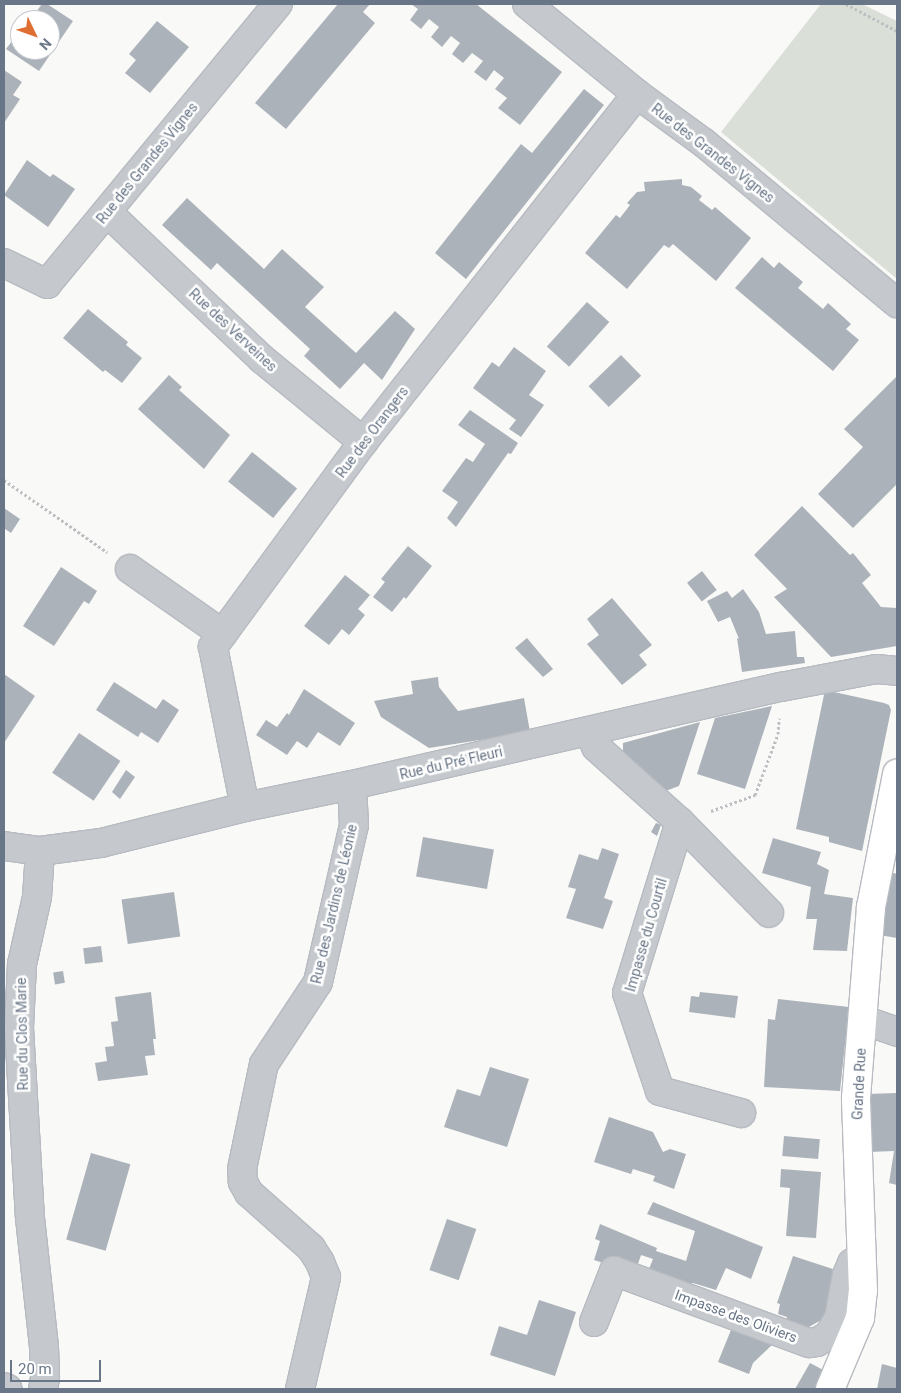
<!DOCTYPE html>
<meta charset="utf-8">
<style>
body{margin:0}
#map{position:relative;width:901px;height:1393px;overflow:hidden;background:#f9f9f7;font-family:Roboto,sans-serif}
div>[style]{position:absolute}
.green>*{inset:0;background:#dae0d8}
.building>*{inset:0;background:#acb2b9;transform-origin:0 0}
.path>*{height:3px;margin-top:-1.5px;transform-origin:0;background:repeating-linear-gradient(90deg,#bdbfc2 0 2.5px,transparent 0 5px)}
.roads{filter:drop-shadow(1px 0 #b7bbc1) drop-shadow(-1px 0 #b7bbc1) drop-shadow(0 1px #b7bbc1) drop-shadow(0 -1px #b7bbc1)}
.street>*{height:28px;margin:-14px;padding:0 14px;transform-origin:14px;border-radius:14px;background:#c5c8cc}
.secondary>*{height:28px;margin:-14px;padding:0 14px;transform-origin:14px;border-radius:14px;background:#fff}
span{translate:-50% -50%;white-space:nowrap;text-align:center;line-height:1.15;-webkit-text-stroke:5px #fff;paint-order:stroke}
.street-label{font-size:14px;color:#697687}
.frame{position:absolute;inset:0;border:5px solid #697687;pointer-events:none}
.north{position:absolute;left:10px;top:10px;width:50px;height:50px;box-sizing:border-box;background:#fff;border:1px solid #c3c8cf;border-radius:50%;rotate:132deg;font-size:14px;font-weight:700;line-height:20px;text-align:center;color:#697687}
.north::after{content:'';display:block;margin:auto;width:18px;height:22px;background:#de6e32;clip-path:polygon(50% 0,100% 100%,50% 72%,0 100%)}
.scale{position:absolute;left:10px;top:1360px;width:91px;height:22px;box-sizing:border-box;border:2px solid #697687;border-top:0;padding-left:6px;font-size:15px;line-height:18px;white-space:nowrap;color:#697687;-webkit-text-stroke:4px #fff;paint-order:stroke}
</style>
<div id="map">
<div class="green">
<div style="clip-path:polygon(821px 4px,862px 4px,897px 21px,897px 279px,721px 132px)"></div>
</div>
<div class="building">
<div style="clip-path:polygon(42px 4px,47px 4px,73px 21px,39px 71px,6px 49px,15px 37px,20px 40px,20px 50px,50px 50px,50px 20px,30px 20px)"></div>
<div style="clip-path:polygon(338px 4px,370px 4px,363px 12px,375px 23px,286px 129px,255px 103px)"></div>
<div style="clip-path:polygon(411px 4px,476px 4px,562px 72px,520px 125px,498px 108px,507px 98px,495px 89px,504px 78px,494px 70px,486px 81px,474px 72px,483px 61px,472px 53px,463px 63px,452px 54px,460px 43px,451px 36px,442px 47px,431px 37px,439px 27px,429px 19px,421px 29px,410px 20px,418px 9px)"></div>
<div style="clip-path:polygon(157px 21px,189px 47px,150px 93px,125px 73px,136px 60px,129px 54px)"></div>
<div style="clip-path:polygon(4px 70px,22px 82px,13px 95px,20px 99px,4px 123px)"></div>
<div style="clip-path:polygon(584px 89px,604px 105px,466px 279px,435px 253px,521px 144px,532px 153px)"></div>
<div style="clip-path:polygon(27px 160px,50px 177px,53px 174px,75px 189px,48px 227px,4px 195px)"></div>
<div style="clip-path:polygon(682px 179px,682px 185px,691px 187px,702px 196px,699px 200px,712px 210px,715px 207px,751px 238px,716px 281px,673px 244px,669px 248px,664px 245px,627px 289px,585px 253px,616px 215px,620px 218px,630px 205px,627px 203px,637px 192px,645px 191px,644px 182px)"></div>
<div style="clip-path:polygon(187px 198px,264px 269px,282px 249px,324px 287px,305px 307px,356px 353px,395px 311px,404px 319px,415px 329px,382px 380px,364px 363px,340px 389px,304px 356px,310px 349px,217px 263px,211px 270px,162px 225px)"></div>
<div style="clip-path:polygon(762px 257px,774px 268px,779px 262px,803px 282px,798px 288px,823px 309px,828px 303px,851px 324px,846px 329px,859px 340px,833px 371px,735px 288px)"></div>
<div style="left:587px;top:302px;width:30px;height:60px;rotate:42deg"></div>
<div style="clip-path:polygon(88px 309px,128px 342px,126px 345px,142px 358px,122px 383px,105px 370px,103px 372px,63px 338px)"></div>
<div style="clip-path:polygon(514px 347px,546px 371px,529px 395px,544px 405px,521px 437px,509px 429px,516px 420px,473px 388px,492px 362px,499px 367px)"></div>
<div style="left:621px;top:355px;width:29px;height:45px;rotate:46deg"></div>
<div style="clip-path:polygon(169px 375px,182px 387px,179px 390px,230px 435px,204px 469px,138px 409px)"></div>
<div style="clip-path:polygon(896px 377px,897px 484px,853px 528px,818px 494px,863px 447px,844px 429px)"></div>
<div style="clip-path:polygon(470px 410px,518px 443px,511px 454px,508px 453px,456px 527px,447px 518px,458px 502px,442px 491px,466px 458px,473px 462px,485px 444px,458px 425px)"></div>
<div style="left:252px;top:452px;width:58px;height:38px;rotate:39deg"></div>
<div style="clip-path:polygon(802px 506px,850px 555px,853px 553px,871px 575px,862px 583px,881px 607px,897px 608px,897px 646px,831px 657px,774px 597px,787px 589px,754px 555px)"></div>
<div style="clip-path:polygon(4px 508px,20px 519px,11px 533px,5px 529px,4px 531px)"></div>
<div style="clip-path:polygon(408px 546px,432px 566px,406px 599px,404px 597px,392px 612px,373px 597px,385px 582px,381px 579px)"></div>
<div style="clip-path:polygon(61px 567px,97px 591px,89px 604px,84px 601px,54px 646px,23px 626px)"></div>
<div style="left:702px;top:571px;width:24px;height:19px;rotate:52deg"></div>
<div style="clip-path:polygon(345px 575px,370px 595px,358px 609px,365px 615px,349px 635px,342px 629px,329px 645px,304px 626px)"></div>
<div style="clip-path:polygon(743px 589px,759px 612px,766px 634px,795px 631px,797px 657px,804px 657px,805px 663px,742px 672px,737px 638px,739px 639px,730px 617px,718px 622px,707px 601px,727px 591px,732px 598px)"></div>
<div style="clip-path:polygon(612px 598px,652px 645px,639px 655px,647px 665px,622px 685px,587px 644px,599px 635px,587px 619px)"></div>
<div style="clip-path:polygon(527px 638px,553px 669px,543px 677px,515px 648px)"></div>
<div style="clip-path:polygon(4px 674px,35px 696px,4px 743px)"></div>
<div style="clip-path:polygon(438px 677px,439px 687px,458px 711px,524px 698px,530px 732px,429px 748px,381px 717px,374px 701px,413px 694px,411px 681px)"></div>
<div style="clip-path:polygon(114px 682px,156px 709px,163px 699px,179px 710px,158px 743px,141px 732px,138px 737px,96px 710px)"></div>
<div style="clip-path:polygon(304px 689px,355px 723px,340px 746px,318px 732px,307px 748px,297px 741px,287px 755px,256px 735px,266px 720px,277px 727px,287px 713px,289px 715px)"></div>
<div style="clip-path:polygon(825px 690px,884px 703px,889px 705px,891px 710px,862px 851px,829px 842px,829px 837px,796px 829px)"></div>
<div style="clip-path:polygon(772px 706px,745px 789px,697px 774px,715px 718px)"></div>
<div style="clip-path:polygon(700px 722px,679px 786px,660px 793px,623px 758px,623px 743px)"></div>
<div style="left:79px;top:733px;width:50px;height:48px;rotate:34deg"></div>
<div style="clip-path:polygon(126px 770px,135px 777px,120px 799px,112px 792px)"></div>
<div style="clip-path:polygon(656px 823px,661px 825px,657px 836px,651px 832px)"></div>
<div style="left:423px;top:837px;width:72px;height:40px;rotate:10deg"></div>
<div style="clip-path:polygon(773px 838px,821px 852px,817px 864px,829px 870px,824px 894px,853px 898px,847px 951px,813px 950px,817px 919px,806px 919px,811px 887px,762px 873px)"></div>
<div style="clip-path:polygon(602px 848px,619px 854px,604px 898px,613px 901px,603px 929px,566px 918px,576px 889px,568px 887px,579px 854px,598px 860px)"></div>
<div style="clip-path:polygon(890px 872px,897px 874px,897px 938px,879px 935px)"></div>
<div style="left:174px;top:892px;width:45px;height:53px;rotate:82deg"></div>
<div style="left:101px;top:946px;width:16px;height:18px;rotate:83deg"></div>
<div style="left:63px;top:971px;width:12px;height:10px;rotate:81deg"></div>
<div style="clip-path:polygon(151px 992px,156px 1039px,153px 1039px,155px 1055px,145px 1056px,148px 1075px,98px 1081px,95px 1063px,107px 1061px,105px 1047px,114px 1046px,111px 1022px,118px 1021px,115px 997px)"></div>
<div style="clip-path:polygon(700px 992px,738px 996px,735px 1018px,689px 1012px,691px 996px,699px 997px)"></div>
<div style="clip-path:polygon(778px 999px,849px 1007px,840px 1091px,764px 1087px,768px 1019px,775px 1020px)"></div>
<div style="clip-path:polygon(490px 1067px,529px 1079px,507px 1147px,444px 1127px,457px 1089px,480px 1096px)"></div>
<div style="clip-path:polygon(897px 1093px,897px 1185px,889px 1183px,894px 1151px,868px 1152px,867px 1094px)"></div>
<div style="clip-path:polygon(609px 1117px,653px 1132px,663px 1152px,670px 1149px,686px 1154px,674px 1189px,653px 1181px,655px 1176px,633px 1169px,631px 1174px,594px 1162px)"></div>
<div style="left:784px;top:1136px;width:36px;height:20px;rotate:5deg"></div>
<div style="left:91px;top:1153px;width:41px;height:90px;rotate:16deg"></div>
<div style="clip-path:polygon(781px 1169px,821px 1172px,816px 1238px,786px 1236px,790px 1188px,780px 1187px)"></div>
<div style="clip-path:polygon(653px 1202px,763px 1247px,751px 1279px,726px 1268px,716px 1290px,693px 1283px,678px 1286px,647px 1274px,653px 1259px,641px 1255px,635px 1273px,594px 1260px,600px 1241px,595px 1239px,600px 1224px,657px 1248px,656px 1251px,686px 1261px,695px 1231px,647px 1214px)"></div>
<div style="left:447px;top:1219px;width:31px;height:54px;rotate:19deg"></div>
<div style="clip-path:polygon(793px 1256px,842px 1272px,832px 1314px,800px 1332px,784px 1326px,787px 1317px,778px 1314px,780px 1304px,777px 1303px)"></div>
<div style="clip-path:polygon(539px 1300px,576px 1312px,555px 1376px,490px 1355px,499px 1326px,527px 1335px)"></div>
<div style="clip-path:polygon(733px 1325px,775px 1342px,753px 1363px,749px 1374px,718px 1362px)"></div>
<div style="clip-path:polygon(810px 1363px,827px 1372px,821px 1387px,815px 1389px,795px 1389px)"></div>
<div style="clip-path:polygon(882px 1364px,897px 1368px,897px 1389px,877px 1389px)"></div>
</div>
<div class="path">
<div style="left:846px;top:4px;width:58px;rotate:27.9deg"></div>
<div style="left:4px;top:480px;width:126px;rotate:35deg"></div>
<div style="left:711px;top:811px;width:47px;rotate:-20deg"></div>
<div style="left:755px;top:795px;width:65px;rotate:-69.3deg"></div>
<div style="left:778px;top:734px;width:16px;rotate:-86deg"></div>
</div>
<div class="roads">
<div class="street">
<div style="left:527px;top:4px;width:142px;rotate:39.3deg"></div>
<div style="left:637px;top:94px;width:83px;rotate:36.2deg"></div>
<div style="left:704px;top:143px;width:251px;rotate:39.7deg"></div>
<div style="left:107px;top:212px;width:214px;rotate:43.5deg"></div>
<div style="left:262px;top:359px;width:131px;rotate:39.4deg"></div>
<div style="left:4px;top:263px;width:48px;rotate:26deg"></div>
<div style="left:47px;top:284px;width:363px;rotate:-50.5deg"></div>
<div style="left:130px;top:569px;width:113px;rotate:35deg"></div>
<div style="left:589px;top:731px;width:17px;rotate:66deg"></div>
<div style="left:596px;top:747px;width:113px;rotate:41.8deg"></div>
<div style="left:680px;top:822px;width:179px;rotate:107.2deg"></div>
<div style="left:627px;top:993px;width:103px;rotate:71.4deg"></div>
<div style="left:660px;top:1091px;width:84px;rotate:15.2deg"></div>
<div style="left:245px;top:807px;width:163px;rotate:-101.3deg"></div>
<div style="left:213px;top:647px;width:254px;rotate:-53.8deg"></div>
<div style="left:363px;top:442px;width:443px;rotate:-51.8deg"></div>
<div style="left:680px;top:822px;width:127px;rotate:45.6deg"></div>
<div style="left:4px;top:846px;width:36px;rotate:8deg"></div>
<div style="left:40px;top:851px;width:62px;rotate:-7.5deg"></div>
<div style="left:101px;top:843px;width:148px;rotate:-14deg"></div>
<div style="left:245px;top:807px;width:109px;rotate:-11.6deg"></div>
<div style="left:352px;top:785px;width:440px;rotate:-12.9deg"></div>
<div style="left:781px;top:687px;width:97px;rotate:-10.7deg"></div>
<div style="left:876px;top:669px;width:21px;rotate:5deg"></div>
<div style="left:40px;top:851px;width:46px;rotate:93.7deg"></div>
<div style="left:37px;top:897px;width:69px;rotate:102.6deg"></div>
<div style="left:22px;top:964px;width:64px;rotate:92.7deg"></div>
<div style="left:19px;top:1028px;width:190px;rotate:86.7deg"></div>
<div style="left:30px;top:1218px;width:130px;rotate:83.8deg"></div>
<div style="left:44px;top:1347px;width:31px;rotate:88deg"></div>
<div style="left:45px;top:1378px;width:11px;rotate:100deg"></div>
<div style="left:863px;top:1020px;width:36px;rotate:19deg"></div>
<div style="left:594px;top:1322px;width:55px;rotate:-68.6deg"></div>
<div style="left:614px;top:1271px;width:208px;rotate:20.3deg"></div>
<div style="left:809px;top:1343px;width:8px;rotate:-7deg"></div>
<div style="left:817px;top:1342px;width:14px;rotate:-30deg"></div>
<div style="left:829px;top:1335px;width:20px;rotate:-60deg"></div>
<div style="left:839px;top:1318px;width:44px;rotate:-79.5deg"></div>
<div style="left:847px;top:1275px;width:13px;rotate:-67deg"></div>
<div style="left:852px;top:1263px;width:9px;rotate:-18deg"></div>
<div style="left:4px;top:1387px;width:4px;rotate:27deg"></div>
<div style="left:300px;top:1389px;width:115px;rotate:-76.9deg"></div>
<div style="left:326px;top:1277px;width:16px;rotate:-112deg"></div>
<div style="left:320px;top:1262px;width:17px;rotate:-123deg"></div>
<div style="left:311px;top:1248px;width:83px;rotate:-138.4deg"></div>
<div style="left:249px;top:1193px;width:13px;rotate:-119deg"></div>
<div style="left:243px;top:1182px;width:13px;rotate:-94deg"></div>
<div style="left:242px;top:1169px;width:107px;rotate:-78.2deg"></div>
<div style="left:264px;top:1064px;width:98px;rotate:-56.6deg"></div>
<div style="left:318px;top:982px;width:161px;rotate:-77.1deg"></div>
<div style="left:354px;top:825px;width:40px;rotate:-92.9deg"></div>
</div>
<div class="secondary">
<div style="left:830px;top:1389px;width:77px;rotate:-67.1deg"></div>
<div style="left:860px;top:1318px;width:27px;rotate:-84deg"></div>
<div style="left:863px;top:1291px;width:193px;rotate:-92.1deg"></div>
<div style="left:856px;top:1098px;width:192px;rotate:-85.5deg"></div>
<div style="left:871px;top:907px;width:136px;rotate:-78.9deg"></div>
</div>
</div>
<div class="street-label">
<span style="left:713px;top:153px;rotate:38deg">Rue des Grandes Vignes</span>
<span style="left:147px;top:163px;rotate:-51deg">Rue des Grandes Vignes</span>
<span style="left:233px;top:330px;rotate:43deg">Rue des Verveines</span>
<span style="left:372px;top:432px;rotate:-53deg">Rue des Orangers</span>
<span style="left:451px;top:763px;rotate:-13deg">Rue du Pré Fleuri</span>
<span style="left:334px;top:904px;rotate:-77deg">Rue des Jardins de Léonie</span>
<span style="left:646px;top:935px;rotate:-74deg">Impasse du Courtil</span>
<span style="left:22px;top:1034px;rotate:-91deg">Rue du Clos Marie</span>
<span style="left:859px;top:1084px;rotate:-87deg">Grande Rue</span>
<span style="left:736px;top:1316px;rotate:20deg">Impasse des Oliviers</span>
</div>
<div class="frame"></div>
<div class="north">N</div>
<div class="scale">20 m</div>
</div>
